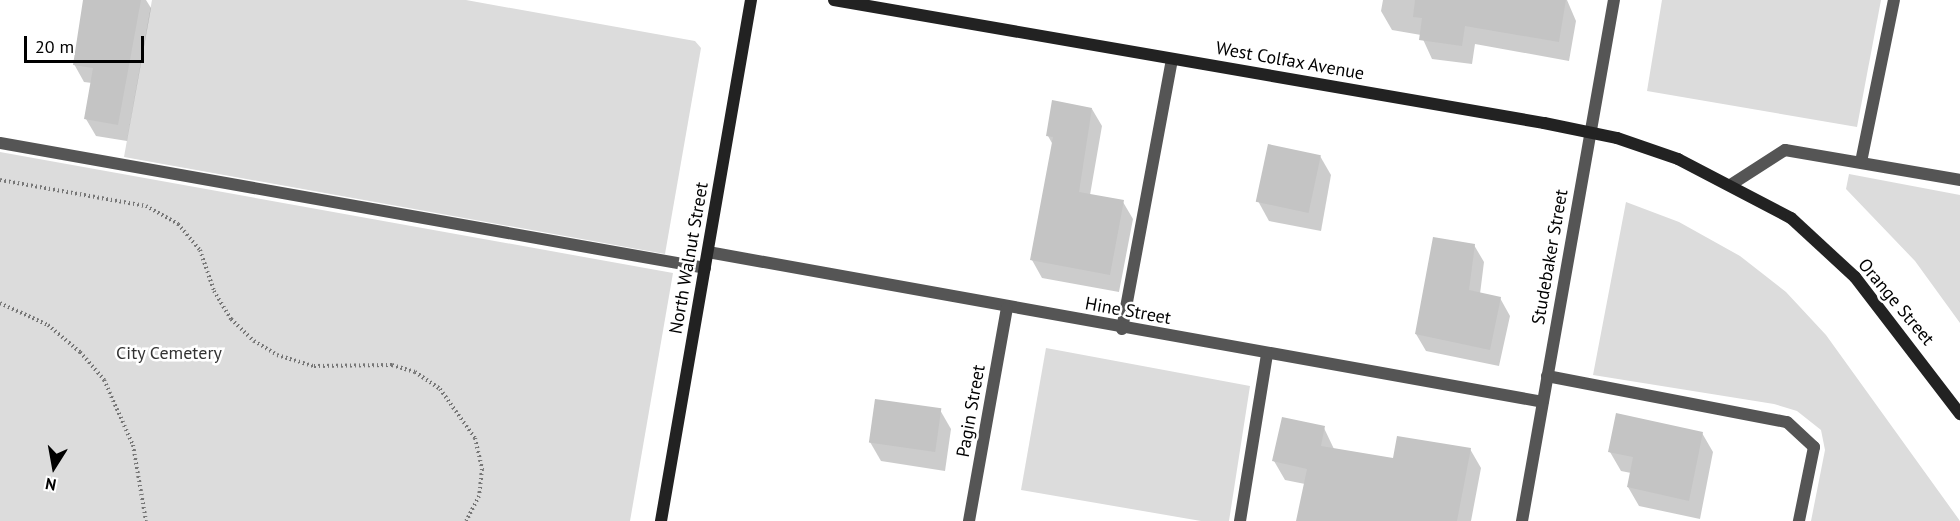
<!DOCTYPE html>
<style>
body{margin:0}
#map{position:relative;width:1960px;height:521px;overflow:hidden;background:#fff;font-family:"PT Sans",sans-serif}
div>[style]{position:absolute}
.green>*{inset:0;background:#dcdcdc}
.shadow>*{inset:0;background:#0003}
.building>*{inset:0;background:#c4c4c4;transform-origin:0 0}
.path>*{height:4px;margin-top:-2px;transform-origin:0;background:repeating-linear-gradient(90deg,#777 0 1.5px,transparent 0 4.5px)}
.lane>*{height:12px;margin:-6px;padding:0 6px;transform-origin:6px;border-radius:6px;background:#555}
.street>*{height:12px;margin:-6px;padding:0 6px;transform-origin:6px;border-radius:6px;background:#555}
.secondary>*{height:12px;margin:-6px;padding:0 6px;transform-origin:6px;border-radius:6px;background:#222}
span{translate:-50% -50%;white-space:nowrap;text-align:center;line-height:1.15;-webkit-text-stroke:5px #fff;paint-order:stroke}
.street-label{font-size:18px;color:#000}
.park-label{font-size:18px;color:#333}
.north{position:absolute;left:24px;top:437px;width:60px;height:60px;-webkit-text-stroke:4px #fff;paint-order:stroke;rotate:191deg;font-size:16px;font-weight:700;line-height:24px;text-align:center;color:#000}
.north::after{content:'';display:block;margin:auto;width:21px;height:27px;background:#000;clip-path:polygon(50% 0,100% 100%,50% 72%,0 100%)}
.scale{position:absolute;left:24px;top:36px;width:120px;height:27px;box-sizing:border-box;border:3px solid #000;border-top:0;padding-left:8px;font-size:18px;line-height:21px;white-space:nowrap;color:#000;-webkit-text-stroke:4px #fff;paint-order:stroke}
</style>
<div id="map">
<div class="green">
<div style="clip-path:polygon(152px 0,466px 0,695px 41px,701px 48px,665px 254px,124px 157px)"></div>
<div style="clip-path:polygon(1662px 0,1881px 0,1857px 127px,1647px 91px)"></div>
<div style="clip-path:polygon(0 152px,673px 273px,630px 521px,0 521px)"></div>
<div style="clip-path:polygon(1849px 174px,1960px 195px,1960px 323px,1915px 261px,1846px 189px)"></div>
<div style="clip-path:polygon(1626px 202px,1679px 222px,1740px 256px,1786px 292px,1826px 335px,1960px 521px,1811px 521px,1825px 450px,1821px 430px,1797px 411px,1774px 404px,1593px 375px)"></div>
<div style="clip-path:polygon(1046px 348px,1250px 386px,1229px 521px,1201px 521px,1021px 490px)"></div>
</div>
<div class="shadow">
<div style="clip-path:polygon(85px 0,146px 0,151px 8px,127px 141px,96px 136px,86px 119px,92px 83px,84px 82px,74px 64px)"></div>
<div style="clip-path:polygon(1383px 0,1567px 0,1576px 21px,1569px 61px,1475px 44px,1472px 64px,1432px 59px,1421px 35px,1392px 30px,1381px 11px)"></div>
<div style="clip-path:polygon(1092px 109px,1102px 126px,1090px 195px,1123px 202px,1133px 219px,1119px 292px,1042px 278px,1032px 260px,1053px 145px,1048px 136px)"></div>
<div style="clip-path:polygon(1320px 156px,1331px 175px,1321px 231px,1269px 221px,1258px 201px)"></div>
<div style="clip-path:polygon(1474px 245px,1484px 262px,1480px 294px,1500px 298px,1510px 316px,1499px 366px,1426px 351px,1416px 334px)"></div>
<div style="clip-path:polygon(940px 410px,951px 429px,945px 471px,881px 461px,870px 442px)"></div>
<div style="clip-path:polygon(1324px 428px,1334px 449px,1395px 460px,1470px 449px,1481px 468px,1471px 521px,1297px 521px,1305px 484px,1285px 480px,1274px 461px)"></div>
<div style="clip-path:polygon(1702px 433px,1713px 452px,1700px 519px,1639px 506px,1628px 487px,1631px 473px,1621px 471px,1610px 452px)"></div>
</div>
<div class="building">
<div style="clip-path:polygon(83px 0,141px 0,118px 125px,84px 119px,93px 68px,73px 65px)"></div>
<div style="clip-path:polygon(1415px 0,1566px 0,1559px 42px,1465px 26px,1462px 46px,1419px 40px,1422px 18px,1413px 17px)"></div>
<div style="clip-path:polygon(1052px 100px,1092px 108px,1079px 192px,1124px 200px,1110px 275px,1030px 260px,1053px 137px,1046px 136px)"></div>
<div style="left:1268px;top:144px;width:54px;height:59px;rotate:12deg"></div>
<div style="clip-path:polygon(1433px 237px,1475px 244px,1469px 290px,1501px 297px,1490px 350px,1415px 334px)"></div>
<div style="left:875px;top:399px;width:67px;height:44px;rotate:8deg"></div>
<div style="clip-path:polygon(1616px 413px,1703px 432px,1689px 501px,1627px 487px,1633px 457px,1608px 452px)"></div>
<div style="clip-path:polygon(1282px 417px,1325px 426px,1321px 446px,1393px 458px,1397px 436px,1471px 448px,1457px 521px,1296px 521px,1307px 469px,1272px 461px)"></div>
</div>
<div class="path">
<div style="left:0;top:180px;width:148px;rotate:10.1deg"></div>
<div style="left:146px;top:206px;width:37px;rotate:29deg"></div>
<div style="left:178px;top:224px;width:34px;rotate:50deg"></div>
<div style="left:200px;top:250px;width:43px;rotate:71.1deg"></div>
<div style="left:214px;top:291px;width:33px;rotate:59deg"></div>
<div style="left:231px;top:319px;width:32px;rotate:44deg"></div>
<div style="left:254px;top:341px;width:27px;rotate:31deg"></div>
<div style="left:277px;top:355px;width:39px;rotate:17deg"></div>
<div style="left:314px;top:366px;width:78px;rotate:-0.7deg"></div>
<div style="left:392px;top:365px;width:24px;rotate:17deg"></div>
<div style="left:415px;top:372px;width:30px;rotate:34deg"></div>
<div style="left:440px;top:389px;width:60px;rotate:54.5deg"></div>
<div style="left:475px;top:438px;width:32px;rotate:77deg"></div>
<div style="left:482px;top:469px;width:27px;rotate:96deg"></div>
<div style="left:479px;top:496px;width:28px;rotate:117deg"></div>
<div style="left:0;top:303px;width:53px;rotate:24.6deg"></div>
<div style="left:48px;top:325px;width:42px;rotate:40.2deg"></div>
<div style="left:80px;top:352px;width:37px;rotate:49deg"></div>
<div style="left:104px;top:380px;width:71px;rotate:66deg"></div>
<div style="left:133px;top:445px;width:77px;rotate:80.3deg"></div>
</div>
<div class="lane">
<div style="left:0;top:143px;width:716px;rotate:10.05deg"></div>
<div style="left:1861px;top:162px;width:165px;rotate:-78.5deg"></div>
<div style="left:1732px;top:184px;width:63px;rotate:-32.7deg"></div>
<div style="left:1785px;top:150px;width:178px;rotate:9.7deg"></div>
<div style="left:1122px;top:329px;width:274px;rotate:-79.5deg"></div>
<div style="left:1547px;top:376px;width:244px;rotate:10.9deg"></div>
<div style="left:1787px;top:422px;width:37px;rotate:43deg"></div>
<div style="left:1814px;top:447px;width:76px;rotate:101.5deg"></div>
<div style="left:1240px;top:521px;width:169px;rotate:-80.8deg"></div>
</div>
<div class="street">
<div style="left:708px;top:252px;width:848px;rotate:10.18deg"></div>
<div style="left:969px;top:521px;width:216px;rotate:-79.9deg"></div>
<div style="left:1522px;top:521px;width:529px;rotate:-79.99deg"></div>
</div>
<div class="secondary">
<div style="left:834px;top:0;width:721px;rotate:9.83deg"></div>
<div style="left:1544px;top:123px;width:75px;rotate:11.6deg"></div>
<div style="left:1617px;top:138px;width:65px;rotate:19deg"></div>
<div style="left:1678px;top:159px;width:127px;rotate:27.6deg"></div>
<div style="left:1791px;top:218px;width:87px;rotate:42.7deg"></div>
<div style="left:1855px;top:277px;width:173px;rotate:52.5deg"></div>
<div style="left:661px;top:521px;width:529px;rotate:-80.2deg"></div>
</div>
<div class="street-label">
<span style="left:1290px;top:61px;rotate:10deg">West Colfax Avenue</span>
<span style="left:1550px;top:257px;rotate:-80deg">Studebaker Street</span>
<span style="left:689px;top:258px;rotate:-80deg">North Walnut Street</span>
<span style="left:1896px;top:302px;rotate:50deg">Orange Street</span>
<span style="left:1128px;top:311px;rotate:10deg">Hine Street</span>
<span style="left:971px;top:411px;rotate:-80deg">Pagin Street</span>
</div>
<div class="park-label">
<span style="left:169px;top:353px">City Cemetery</span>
</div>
<div class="north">N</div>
<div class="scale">20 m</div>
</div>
